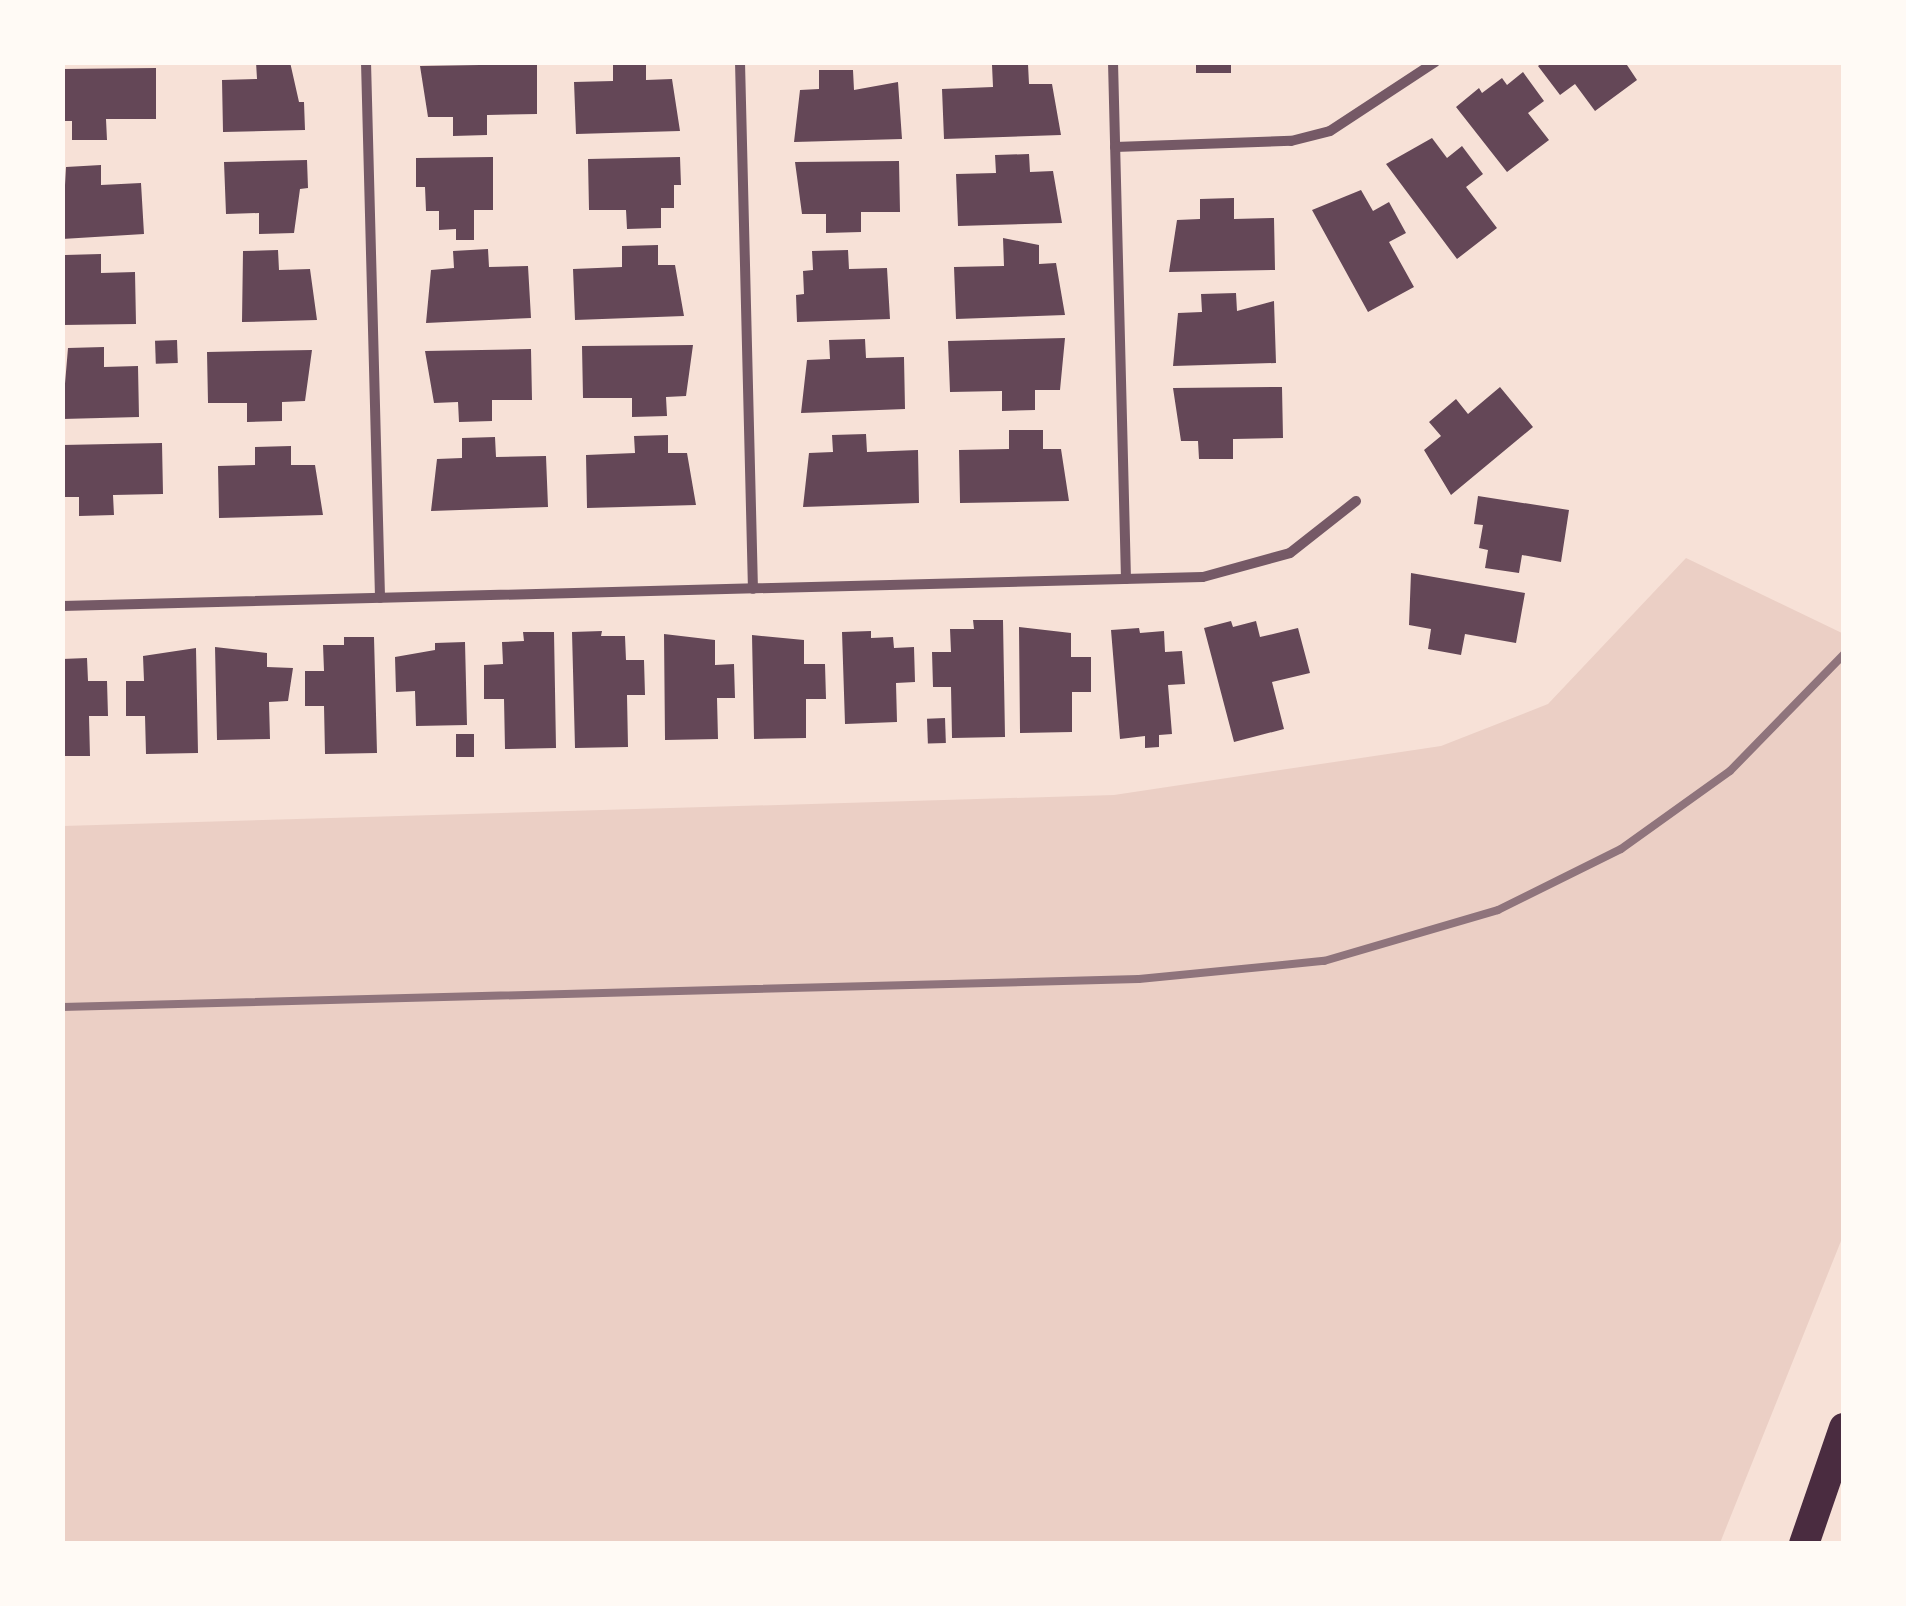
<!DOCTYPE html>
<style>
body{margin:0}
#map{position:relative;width:1906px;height:1606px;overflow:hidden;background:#f7e1d7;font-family:Montserrat,sans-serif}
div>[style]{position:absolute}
.green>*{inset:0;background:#ebcfc5}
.building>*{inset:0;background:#644757;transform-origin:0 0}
.minor>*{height:10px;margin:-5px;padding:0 5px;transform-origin:5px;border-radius:5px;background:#755966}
.motorway>*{height:30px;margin:-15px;padding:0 15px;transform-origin:15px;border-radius:15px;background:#4a2c40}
.rail>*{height:8px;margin:-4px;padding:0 4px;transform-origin:4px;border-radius:4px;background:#8f747c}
span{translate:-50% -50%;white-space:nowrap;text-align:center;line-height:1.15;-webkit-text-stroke:8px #fffaf5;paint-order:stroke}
.frame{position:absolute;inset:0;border:65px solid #fffaf5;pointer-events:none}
</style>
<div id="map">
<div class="green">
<div style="clip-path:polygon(1686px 558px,1844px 634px,1843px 1236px,1720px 1543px,63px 1543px,63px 826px,1114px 795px,1441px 746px,1548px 704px)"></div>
</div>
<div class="building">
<div style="clip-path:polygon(256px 62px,290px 62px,299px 102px,304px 102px,305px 130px,223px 132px,222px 80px,257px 79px)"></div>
<div style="clip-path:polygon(613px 62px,646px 62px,646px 80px,672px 79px,680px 131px,576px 134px,574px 82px,613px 81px)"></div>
<div style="left:1196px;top:62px;width:35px;height:11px"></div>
<div style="clip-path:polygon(1543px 62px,1625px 62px,1637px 80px,1595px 111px,1575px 84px,1560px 95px,1538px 66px)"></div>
<div style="clip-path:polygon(537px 64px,537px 114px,487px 115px,487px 135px,453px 136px,453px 117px,428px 117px,420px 66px)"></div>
<div style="clip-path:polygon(1028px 64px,1029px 84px,1052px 84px,1061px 135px,944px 139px,942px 89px,993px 87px,992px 65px)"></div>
<div style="clip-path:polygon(156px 68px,156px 119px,106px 119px,107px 140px,72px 140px,72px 121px,62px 121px,62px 69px)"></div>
<div style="clip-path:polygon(819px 70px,853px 70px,854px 90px,898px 82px,902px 139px,794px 142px,800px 90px,819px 89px)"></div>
<div style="clip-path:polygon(1523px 72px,1544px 101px,1528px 113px,1549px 140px,1507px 172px,1456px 107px,1479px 88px,1482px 93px,1502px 78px,1507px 85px)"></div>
<div style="clip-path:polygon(1432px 138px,1447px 158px,1462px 146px,1483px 174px,1466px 187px,1497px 228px,1457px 259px,1386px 164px)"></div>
<div style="clip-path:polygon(1029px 154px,1030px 172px,1053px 171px,1062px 223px,958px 226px,956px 174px,996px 173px,995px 155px)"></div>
<div style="clip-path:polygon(493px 157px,493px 210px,474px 210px,474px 240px,456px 240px,456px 229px,439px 230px,439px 211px,426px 211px,425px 187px,416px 187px,416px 158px)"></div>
<div style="clip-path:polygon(680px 157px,681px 185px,674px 185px,674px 208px,661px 208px,661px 228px,627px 229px,626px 210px,589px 210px,588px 159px)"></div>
<div style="clip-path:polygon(307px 160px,308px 188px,300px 189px,294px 233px,259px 234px,259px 213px,226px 214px,224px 162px)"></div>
<div style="clip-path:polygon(899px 161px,900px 212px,861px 212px,861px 232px,826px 233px,826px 214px,802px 214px,795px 162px)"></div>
<div style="clip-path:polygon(101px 165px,101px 185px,141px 183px,144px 234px,62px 239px,66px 167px)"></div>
<div style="clip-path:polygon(1361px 190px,1373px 211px,1389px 202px,1406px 233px,1389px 242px,1414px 287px,1368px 312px,1312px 210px)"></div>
<div style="clip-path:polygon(1234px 198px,1234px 219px,1274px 218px,1275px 270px,1169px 272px,1177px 220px,1200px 219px,1200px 199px)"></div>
<div style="clip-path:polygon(1003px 238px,1039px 245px,1039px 264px,1056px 263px,1065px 315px,956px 319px,954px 267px,1004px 266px)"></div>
<div style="clip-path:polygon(658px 245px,658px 265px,675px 265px,684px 316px,575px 320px,573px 269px,622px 267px,622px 246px)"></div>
<div style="clip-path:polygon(488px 249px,489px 267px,528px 266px,531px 318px,426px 323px,431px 270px,454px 268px,453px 251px)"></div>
<div style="clip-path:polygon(278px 250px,279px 270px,310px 269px,317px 320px,242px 322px,243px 251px)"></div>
<div style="clip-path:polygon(848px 250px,849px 269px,887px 268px,890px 319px,797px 322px,796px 295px,804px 294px,803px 271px,813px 270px,812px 251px)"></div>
<div style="clip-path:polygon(101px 254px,101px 273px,135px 272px,136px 324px,62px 325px,65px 255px)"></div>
<div style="clip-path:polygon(1236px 293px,1237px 311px,1274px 301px,1276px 363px,1173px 366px,1178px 313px,1202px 312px,1201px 294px)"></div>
<div style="clip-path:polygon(1065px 338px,1060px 390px,1035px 390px,1035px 410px,1002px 411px,1002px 391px,950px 392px,948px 341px)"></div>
<div style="clip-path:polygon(865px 339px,866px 358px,904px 357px,905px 409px,801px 413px,807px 360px,830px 359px,829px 340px)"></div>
<div style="left:177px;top:340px;width:23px;height:22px;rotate:88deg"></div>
<div style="clip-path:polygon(693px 345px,686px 396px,666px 397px,667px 416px,632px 417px,632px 398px,583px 398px,582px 346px)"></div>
<div style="clip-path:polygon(104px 347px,104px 367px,138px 366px,139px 417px,62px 419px,68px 348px)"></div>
<div style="clip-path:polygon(531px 349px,532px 400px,492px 400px,492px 421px,459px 422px,458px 402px,434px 403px,425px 351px)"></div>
<div style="clip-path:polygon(312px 350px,305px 401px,282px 402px,282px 421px,247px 422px,247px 403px,208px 403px,207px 352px)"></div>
<div style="clip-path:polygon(1282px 387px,1283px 438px,1233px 439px,1233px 459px,1199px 459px,1198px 441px,1181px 441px,1173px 388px)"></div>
<div style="clip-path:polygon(1500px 387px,1533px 427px,1451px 495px,1424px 450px,1441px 436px,1429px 422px,1456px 399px,1468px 414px)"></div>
<div style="clip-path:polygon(1009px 430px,1043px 430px,1043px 449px,1061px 449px,1069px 501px,960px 503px,959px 450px,1009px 449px)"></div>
<div style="clip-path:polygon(866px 434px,867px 452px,918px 450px,919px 503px,803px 507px,809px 453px,833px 452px,832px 435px)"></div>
<div style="clip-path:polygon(668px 435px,668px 453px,687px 453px,696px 505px,587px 508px,586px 455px,635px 453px,634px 436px)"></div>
<div style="clip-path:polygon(495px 437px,496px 457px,546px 456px,548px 507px,431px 511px,437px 459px,462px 458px,462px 438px)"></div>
<div style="clip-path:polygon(162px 443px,163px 494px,113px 495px,114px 515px,79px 516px,79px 497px,62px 497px,62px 445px)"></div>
<div style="clip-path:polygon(291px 446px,291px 465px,315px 465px,323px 515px,219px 518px,218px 466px,255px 465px,255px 447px)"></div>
<div style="clip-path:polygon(1478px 496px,1569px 510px,1561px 562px,1522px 555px,1519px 573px,1485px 568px,1488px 550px,1479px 548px,1483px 525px,1474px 524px)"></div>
<div style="clip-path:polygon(1411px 573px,1525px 593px,1516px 643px,1465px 634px,1461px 655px,1428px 649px,1431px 629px,1409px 625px)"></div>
<div style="clip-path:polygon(973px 620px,1003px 620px,1005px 737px,952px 738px,951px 687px,933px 687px,932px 652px,951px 652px,950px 629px,974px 629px)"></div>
<div style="clip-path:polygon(1231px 621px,1233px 627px,1256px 621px,1260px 637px,1298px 628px,1310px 673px,1272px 682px,1284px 729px,1234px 742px,1204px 628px)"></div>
<div style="clip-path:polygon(1019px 627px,1071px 633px,1071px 657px,1091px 657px,1091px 692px,1072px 692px,1072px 732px,1020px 733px)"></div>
<div style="clip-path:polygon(1139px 628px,1140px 633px,1164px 631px,1165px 652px,1182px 651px,1185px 684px,1168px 685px,1172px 734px,1159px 735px,1159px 747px,1145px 748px,1145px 736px,1120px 739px,1111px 630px)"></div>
<div style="clip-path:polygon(602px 631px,601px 636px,625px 636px,626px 660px,644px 660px,645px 695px,627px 695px,628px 747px,575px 748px,572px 632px)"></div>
<div style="clip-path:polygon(871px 631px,871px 638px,893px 637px,894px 648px,914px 647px,915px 682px,896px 683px,897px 722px,845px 724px,842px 632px)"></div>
<div style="clip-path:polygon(523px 632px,554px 632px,556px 748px,505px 749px,504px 699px,484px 699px,484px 665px,503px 664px,502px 642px,524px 641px)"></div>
<div style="clip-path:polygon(664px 634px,715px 640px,715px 665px,734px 664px,735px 698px,717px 698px,718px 739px,665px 740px)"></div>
<div style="clip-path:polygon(752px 635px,804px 640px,804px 664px,825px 664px,826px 699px,806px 699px,806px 738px,754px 739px)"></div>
<div style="clip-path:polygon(344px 637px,374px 637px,377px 753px,325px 754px,324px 706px,305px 706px,305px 671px,324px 671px,323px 645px,344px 645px)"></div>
<div style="clip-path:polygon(465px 642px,467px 725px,416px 726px,415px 691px,396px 692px,395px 657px,435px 650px,435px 643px)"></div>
<div style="clip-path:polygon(215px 647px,267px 653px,267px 667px,293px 668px,288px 701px,269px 702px,270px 739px,217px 740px)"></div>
<div style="clip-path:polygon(196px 648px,198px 753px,146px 754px,145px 716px,126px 716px,126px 681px,144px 681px,143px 656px)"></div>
<div style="clip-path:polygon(87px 658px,88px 681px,107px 681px,108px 716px,89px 716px,90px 756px,62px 756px,62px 659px)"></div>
<div style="left:945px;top:718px;width:25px;height:18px;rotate:88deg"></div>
<div style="left:456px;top:734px;width:18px;height:23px"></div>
</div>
<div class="minor">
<div style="left:366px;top:62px;width:536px;rotate:88.5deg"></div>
<div style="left:740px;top:62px;width:527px;rotate:88.59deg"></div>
<div style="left:1113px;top:62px;width:517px;rotate:88.56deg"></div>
<div style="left:1115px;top:147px;width:176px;rotate:-2deg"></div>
<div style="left:1291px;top:141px;width:40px;rotate:-14.4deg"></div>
<div style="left:1330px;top:131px;width:126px;rotate:-33.3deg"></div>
<div style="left:62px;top:606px;width:1141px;rotate:-1.46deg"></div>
<div style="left:1203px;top:577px;width:90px;rotate:-15.4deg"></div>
<div style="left:1290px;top:553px;width:84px;rotate:-38.2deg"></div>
</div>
<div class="motorway">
<div style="left:1804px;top:1544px;width:123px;rotate:-71deg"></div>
</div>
<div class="rail">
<div style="left:62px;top:1007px;width:1077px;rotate:-1.49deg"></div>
<div style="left:1139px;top:979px;width:186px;rotate:-5.6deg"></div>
<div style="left:1324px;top:961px;width:181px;rotate:-16.3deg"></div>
<div style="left:1498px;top:910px;width:137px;rotate:-26.4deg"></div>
<div style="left:1621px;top:849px;width:134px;rotate:-35.6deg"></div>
<div style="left:1730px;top:771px;width:163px;rotate:-45.7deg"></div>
</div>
<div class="frame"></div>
</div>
